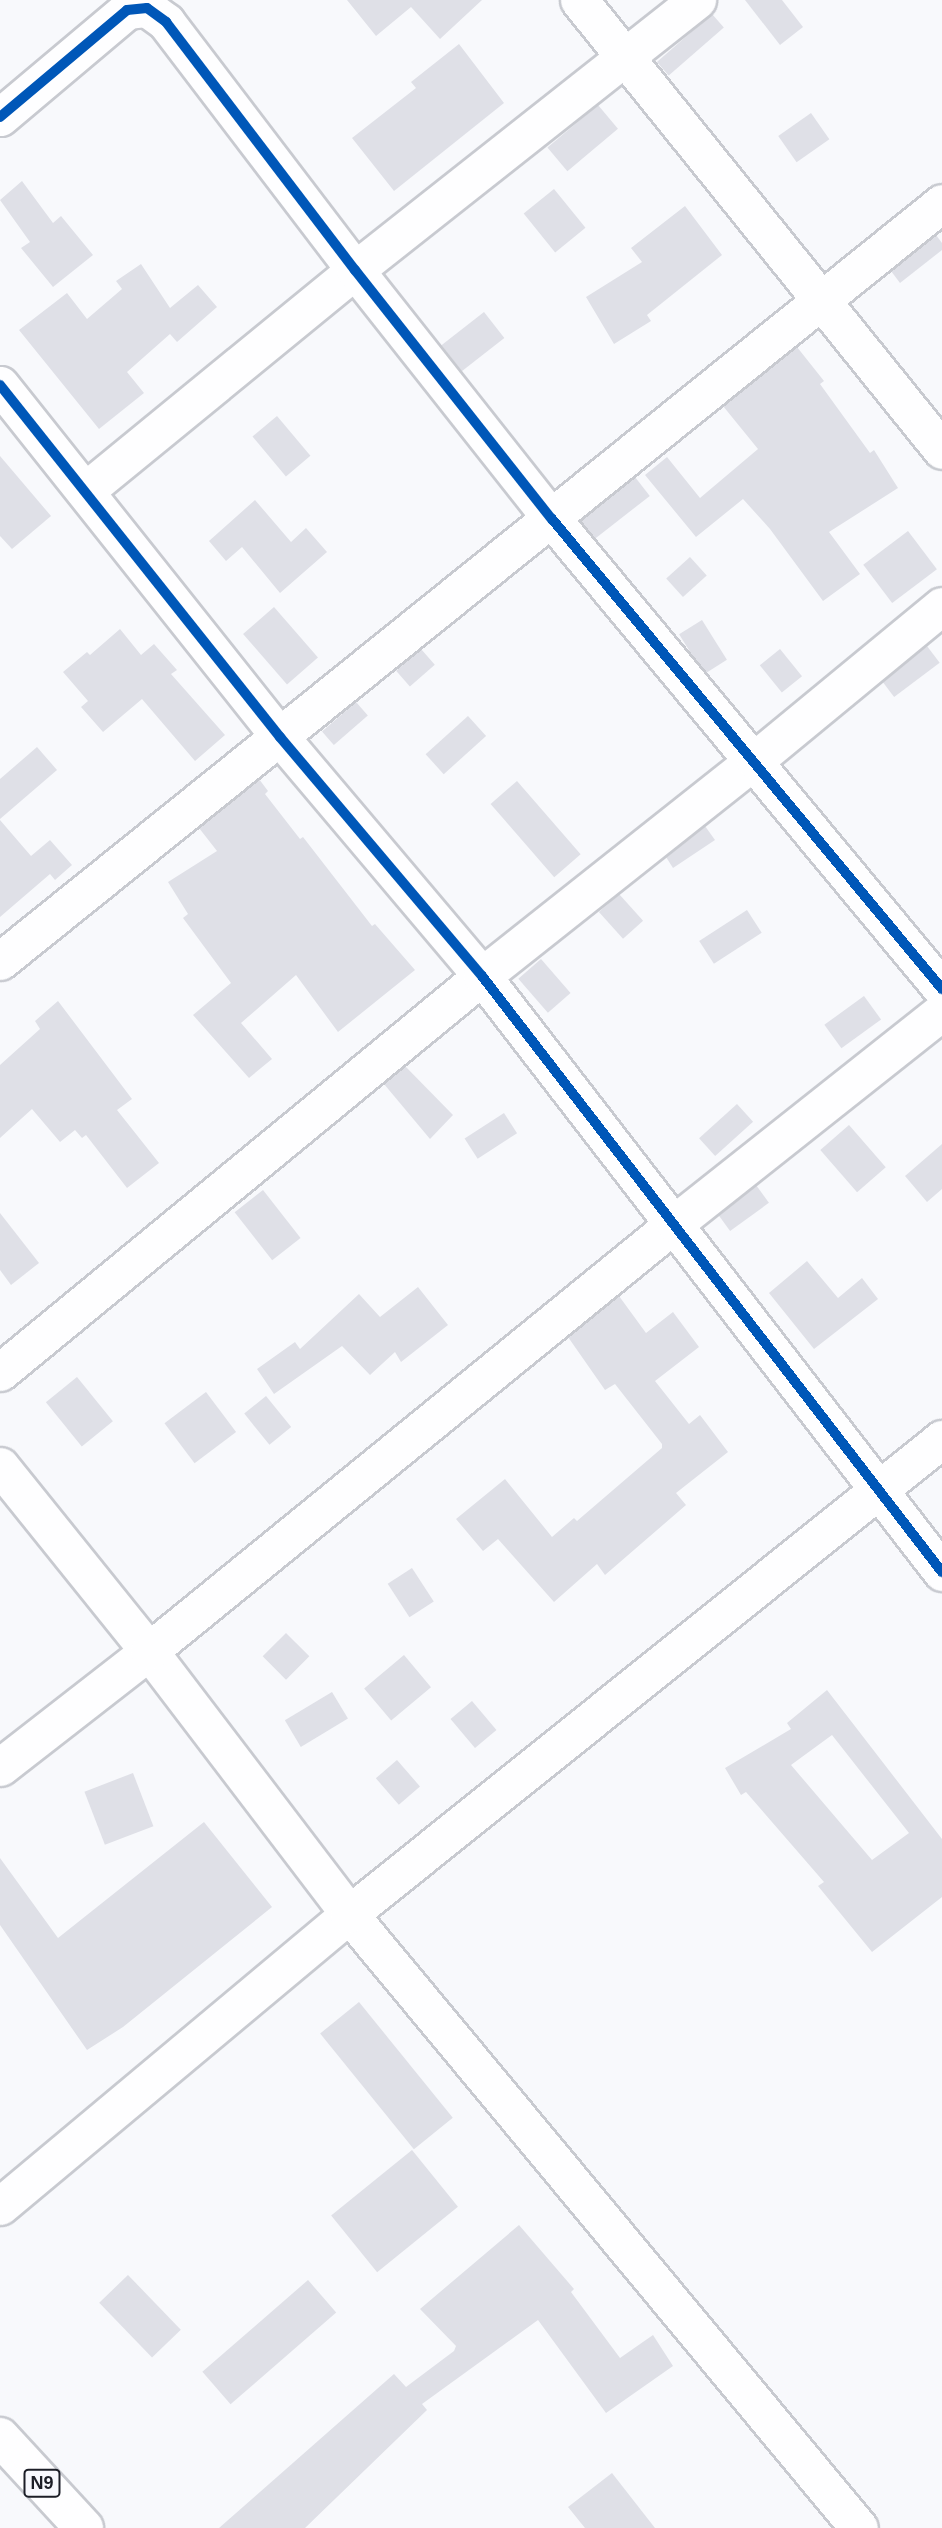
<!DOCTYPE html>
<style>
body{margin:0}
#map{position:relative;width:942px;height:2528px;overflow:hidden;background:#f8f9fc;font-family:Helvetica,sans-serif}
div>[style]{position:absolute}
.building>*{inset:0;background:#dfe0e7;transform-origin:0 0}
.roads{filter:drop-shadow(2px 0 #c8cad0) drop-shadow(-2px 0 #c8cad0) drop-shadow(0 2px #c8cad0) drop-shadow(0 -2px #c8cad0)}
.minor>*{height:37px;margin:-18.5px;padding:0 18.5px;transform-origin:18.5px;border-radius:18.5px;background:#fefeff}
.major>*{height:38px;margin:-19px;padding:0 19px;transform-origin:19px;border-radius:19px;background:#fefeff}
.cycleway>*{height:10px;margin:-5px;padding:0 5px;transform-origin:5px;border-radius:5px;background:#0057b8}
span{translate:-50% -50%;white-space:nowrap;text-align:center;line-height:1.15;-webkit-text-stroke:7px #f7f8fd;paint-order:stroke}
.shield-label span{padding:2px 5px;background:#f7f8fd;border:2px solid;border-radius:5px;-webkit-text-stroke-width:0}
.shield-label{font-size:18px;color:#1c1e27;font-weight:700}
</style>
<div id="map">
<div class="building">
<div style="clip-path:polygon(347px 0,482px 0,440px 39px,411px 7px,376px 36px)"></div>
<div style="clip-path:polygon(745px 0,782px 0,803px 27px,780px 45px)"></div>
<div style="left:712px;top:14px;width:18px;height:73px;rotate:49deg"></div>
<div style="clip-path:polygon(459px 44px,504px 103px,394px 191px,352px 138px,416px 88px,411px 82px)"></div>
<div style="left:598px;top:105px;width:31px;height:66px;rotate:50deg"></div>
<div style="left:811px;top:113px;width:32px;height:40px;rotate:55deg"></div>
<div style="clip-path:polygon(22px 181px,53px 223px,61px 216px,93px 255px,53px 287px,21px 248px,30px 242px,0 200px)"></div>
<div style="left:554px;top:189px;width:50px;height:39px;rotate:51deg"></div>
<div style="clip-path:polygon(685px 206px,722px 255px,647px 315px,651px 321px,614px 344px,586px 297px,642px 262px,631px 248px)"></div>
<div style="clip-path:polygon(936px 235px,942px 243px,942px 250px,900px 283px,891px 271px)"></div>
<div style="clip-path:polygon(141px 264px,170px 308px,198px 285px,217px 307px,177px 342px,170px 334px,127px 372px,144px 393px,99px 429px,19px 330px,67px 293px,87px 319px,122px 289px,116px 281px)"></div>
<div style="left:484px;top:312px;width:33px;height:54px;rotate:52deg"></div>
<div style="clip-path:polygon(797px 347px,824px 381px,820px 384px,870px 453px,874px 450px,898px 488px,829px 532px,860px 574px,823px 601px,770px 529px,743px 499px,696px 537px,645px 475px,667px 457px,700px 498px,758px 449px,723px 406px)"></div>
<div style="left:277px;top:416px;width:52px;height:32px;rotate:50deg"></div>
<div style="clip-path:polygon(0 456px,51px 516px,12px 549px,0 536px)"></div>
<div style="left:635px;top:477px;width:24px;height:70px;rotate:52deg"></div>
<div style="clip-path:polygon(255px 500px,291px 542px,306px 528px,327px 552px,280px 593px,242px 547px,226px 561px,209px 541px)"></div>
<div style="left:908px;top:531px;width:48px;height:56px;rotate:53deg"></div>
<div style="left:690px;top:557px;width:25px;height:32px;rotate:48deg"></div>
<div style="left:274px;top:607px;width:67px;height:41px;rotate:49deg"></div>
<div style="left:702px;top:620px;width:47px;height:27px;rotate:58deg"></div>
<div style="clip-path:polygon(120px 629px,141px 655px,154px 644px,177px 670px,171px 674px,225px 735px,195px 761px,142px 699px,103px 732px,81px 707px,88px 701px,63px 672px,87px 652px,90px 655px)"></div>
<div style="left:927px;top:646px;width:21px;height:57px;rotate:53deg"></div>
<div style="left:421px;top:649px;width:21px;height:33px;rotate:49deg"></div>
<div style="left:780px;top:649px;width:35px;height:26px;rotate:51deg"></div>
<div style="left:356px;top:702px;width:18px;height:45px;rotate:49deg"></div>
<div style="left:468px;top:716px;width:27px;height:57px;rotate:48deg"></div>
<div style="clip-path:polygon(37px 747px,57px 770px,0 819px,0 779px)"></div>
<div style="clip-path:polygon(259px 779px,268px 791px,265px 794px,300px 839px,303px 837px,372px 926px,375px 924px,415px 970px,338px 1032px,296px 975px,241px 1023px,272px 1059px,249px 1078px,193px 1015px,231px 983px,183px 918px,188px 914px,168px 882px,217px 851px,199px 828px)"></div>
<div style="left:517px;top:781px;width:97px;height:35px;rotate:49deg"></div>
<div style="clip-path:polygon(0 820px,31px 856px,50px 840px,72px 865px,55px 880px,50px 874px,0 917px)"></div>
<div style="clip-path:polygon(705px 826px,715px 840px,673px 868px,666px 857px)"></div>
<div style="left:619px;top:894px;width:36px;height:27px;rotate:48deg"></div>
<div style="left:747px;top:910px;width:27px;height:57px;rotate:57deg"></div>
<div style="left:541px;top:959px;width:45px;height:30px;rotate:49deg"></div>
<div style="left:864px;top:996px;width:29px;height:49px;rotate:54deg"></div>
<div style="clip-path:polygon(58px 1001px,132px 1099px,117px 1110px,159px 1163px,127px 1188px,86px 1135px,82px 1138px,75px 1130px,60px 1142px,32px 1109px,0 1138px,0 1065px,40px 1029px,35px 1021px)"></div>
<div style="clip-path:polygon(405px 1066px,453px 1115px,430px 1139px,384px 1084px)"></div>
<div style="left:737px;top:1104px;width:24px;height:51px;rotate:48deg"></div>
<div style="left:504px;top:1113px;width:24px;height:47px;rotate:57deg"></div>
<div style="left:849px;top:1125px;width:56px;height:38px;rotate:49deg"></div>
<div style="clip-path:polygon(942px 1144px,942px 1189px,927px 1202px,905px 1176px)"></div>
<div style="left:756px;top:1185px;width:22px;height:48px;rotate:54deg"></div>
<div style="left:263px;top:1190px;width:61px;height:36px;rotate:52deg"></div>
<div style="clip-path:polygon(0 1213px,39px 1263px,11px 1285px,0 1270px)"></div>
<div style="clip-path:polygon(807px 1261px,838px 1298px,862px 1278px,878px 1299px,814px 1349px,769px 1293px)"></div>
<div style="clip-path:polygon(418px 1287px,448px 1325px,401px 1362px,395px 1352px,370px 1375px,342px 1346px,274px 1394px,257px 1369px,295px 1342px,300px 1349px,359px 1294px,380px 1317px)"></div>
<div style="clip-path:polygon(619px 1296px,646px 1333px,673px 1312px,699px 1347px,655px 1381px,689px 1424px,700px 1415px,728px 1452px,676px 1493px,686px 1505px,605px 1575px,597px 1564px,554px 1602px,498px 1539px,483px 1551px,456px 1519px,505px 1479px,552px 1537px,574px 1518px,577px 1521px,662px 1448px,662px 1444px,615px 1384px,605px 1390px,568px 1337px)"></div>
<div style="left:77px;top:1377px;width:57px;height:40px;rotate:51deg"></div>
<div style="left:206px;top:1392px;width:50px;height:52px;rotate:53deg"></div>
<div style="left:266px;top:1396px;width:40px;height:28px;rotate:51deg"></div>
<div style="left:412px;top:1568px;width:40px;height:29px;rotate:57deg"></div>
<div style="left:286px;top:1633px;width:33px;height:33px;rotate:45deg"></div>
<div style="left:404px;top:1655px;width:42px;height:52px;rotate:50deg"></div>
<div style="clip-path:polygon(evenodd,827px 1690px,942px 1839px,942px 1897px,872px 1952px,818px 1886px,824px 1882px,746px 1792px,741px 1795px,725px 1768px,791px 1729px,787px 1723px,827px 1690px,832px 1735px,909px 1833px,872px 1860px,791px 1765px,832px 1735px)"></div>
<div style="left:332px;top:1692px;width:31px;height:55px;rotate:59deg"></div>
<div style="left:472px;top:1701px;width:38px;height:28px;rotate:50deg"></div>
<div style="left:397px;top:1760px;width:35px;height:28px;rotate:49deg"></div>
<div style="left:133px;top:1773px;width:57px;height:52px;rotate:69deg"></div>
<div style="clip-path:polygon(204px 1822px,272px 1907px,123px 2027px,87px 2050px,0 1925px,0 1858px,58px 1938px)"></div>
<div style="left:359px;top:2002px;width:149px;height:50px;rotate:51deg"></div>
<div style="left:412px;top:2150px;width:73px;height:104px;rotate:51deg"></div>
<div style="clip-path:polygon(519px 2225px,574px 2289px,571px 2292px,620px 2358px,653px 2335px,673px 2366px,606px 2413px,538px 2320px,422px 2404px,427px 2410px,305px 2528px,219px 2528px,394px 2374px,406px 2387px,454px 2351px,456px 2346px,420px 2309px)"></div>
<div style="left:128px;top:2275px;width:76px;height:40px;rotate:46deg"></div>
<div style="left:308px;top:2280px;width:43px;height:140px;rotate:49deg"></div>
<div style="clip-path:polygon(612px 2473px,655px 2528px,585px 2528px,568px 2507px)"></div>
</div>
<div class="roads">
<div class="minor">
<div style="left:579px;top:0;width:578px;rotate:51.11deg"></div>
<div style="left:0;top:117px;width:166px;rotate:-40.1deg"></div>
<div style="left:127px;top:10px;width:20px;rotate:-6deg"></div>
<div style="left:147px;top:8px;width:24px;rotate:36deg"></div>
<div style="left:166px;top:22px;width:312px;rotate:52.7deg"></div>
<div style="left:355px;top:270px;width:318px;rotate:51.7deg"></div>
<div style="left:552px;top:519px;width:611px;rotate:50.31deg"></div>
<div style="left:0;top:385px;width:450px;rotate:51.5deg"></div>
<div style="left:280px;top:737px;width:313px;rotate:49.8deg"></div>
<div style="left:482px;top:976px;width:753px;rotate:52.34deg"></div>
<div style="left:85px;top:491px;width:349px;rotate:-39.3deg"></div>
<div style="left:355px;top:270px;width:436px;rotate:-38.3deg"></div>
<div style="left:0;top:961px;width:1209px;rotate:-38.82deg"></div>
<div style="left:0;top:1372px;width:624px;rotate:-39.41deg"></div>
<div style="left:482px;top:976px;width:348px;rotate:-38.4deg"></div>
<div style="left:755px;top:760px;width:242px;rotate:-39.5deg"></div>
<div style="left:0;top:1466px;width:238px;rotate:51.2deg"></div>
<div style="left:149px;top:1651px;width:330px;rotate:52.7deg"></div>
<div style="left:349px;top:1914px;width:798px;rotate:50.29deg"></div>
<div style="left:0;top:1767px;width:189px;rotate:-37.9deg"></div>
<div style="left:149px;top:1651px;width:678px;rotate:-39.13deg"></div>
<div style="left:675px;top:1223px;width:341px;rotate:-38.4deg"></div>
<div style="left:0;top:2206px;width:455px;rotate:-39.9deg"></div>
<div style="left:349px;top:1914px;width:760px;rotate:-38.7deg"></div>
</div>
<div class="major">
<div style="left:0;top:2437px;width:124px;rotate:47.3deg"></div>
</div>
</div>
<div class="cycleway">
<div style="left:0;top:117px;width:166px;rotate:-40.1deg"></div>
<div style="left:127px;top:10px;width:20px;rotate:-6deg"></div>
<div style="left:147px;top:8px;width:24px;rotate:36deg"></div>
<div style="left:166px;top:22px;width:312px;rotate:52.7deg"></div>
<div style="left:355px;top:270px;width:318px;rotate:51.7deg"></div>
<div style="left:552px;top:519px;width:611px;rotate:50.31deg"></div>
<div style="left:0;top:385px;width:450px;rotate:51.5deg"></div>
<div style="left:280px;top:737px;width:313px;rotate:49.8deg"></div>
<div style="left:482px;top:976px;width:753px;rotate:52.34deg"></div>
</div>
<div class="shield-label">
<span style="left:42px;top:2483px">N9</span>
</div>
</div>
